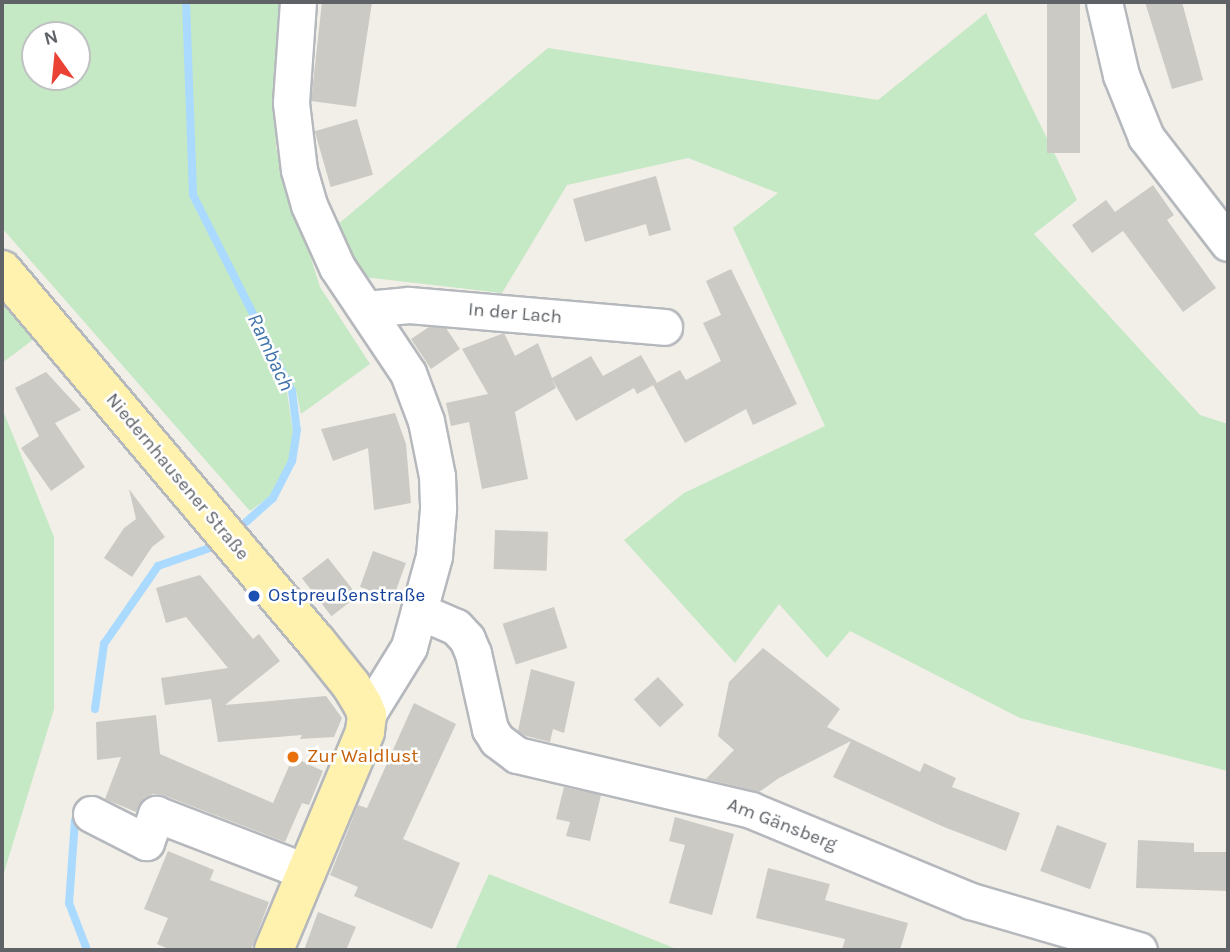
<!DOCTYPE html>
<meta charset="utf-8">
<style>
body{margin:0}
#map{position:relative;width:1230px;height:952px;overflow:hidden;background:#f1efe8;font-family:Karla,sans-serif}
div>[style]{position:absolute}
.green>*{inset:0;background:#c5e8c5}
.stream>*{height:8px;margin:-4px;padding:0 4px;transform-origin:4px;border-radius:4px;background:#aadaff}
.building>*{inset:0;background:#cccac5;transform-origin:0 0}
.roads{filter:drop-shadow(2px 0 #b5b8bc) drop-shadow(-2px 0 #b5b8bc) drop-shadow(0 2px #b5b8bc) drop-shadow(0 -2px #b5b8bc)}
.minor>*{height:35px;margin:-17.5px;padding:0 17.5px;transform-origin:17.5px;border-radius:17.5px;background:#fff}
.major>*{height:38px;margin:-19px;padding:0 19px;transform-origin:19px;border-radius:19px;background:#fff2af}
.dots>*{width:19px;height:19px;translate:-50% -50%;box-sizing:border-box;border:4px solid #fff;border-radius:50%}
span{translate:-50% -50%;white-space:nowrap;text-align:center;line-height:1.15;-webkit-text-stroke:5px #fff;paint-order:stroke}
.street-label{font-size:19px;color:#5f6368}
.transit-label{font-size:19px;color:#164399}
.left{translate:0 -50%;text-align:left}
.food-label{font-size:19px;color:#c56008}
.water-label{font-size:21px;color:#4174aa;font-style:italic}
.frame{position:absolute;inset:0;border:4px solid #5f6368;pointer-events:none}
.north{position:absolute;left:21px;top:21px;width:70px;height:70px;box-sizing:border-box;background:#fff;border:2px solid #bfc1c3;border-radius:50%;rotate:345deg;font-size:19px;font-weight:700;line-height:28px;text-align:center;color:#5f6368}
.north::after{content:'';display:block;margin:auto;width:24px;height:32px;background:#ea4335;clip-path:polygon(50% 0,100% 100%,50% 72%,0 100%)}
</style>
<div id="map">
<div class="green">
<div style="clip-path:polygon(evenodd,2px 2px,183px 2px,192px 198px,270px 350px,287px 392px,293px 432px,290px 461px,270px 496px,250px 511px,2px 228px,2px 2px,77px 35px,77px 77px,35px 77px,35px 35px,77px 35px)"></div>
<div style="clip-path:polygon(188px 2px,281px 2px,274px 82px,276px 148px,320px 287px,370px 364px,301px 414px,296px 390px,196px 196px)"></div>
<div style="clip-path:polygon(986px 13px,1077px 200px,1034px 234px,1200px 415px,1228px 424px,1228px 771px,1020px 718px,850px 631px,827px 658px,779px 604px,735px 663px,624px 540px,684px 493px,825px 426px,733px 228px,778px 193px,688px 158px,567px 185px,502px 293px,364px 277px,337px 225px,548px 48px,878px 100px)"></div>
<div style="clip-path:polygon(2px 301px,34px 339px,2px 363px)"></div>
<div style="clip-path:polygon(2px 408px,54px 537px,54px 709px,2px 879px)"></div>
<div style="clip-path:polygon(489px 874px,679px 950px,455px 950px)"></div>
</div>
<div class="stream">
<div style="left:186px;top:2px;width:193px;rotate:87.9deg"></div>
<div style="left:193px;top:195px;width:220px;rotate:63.2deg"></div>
<div style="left:292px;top:391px;width:39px;rotate:83deg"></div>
<div style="left:297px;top:430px;width:31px;rotate:99deg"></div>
<div style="left:292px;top:461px;width:42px;rotate:117.2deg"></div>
<div style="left:273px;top:498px;width:50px;rotate:138.3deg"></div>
<div style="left:95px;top:709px;width:66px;rotate:-82.1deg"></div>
<div style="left:104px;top:644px;width:95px;rotate:-55.3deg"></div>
<div style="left:158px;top:566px;width:67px;rotate:-19.2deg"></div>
<div style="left:75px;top:820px;width:83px;rotate:94.1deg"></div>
<div style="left:69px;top:903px;width:50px;rotate:69deg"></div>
</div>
<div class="building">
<div style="clip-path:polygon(322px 2px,372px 2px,356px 107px,311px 101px)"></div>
<div style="left:1047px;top:2px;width:33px;height:151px"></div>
<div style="clip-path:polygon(1145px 2px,1182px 2px,1203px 80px,1172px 89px)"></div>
<div style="left:357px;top:119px;width:58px;height:44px;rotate:74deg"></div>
<div style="clip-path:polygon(656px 176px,671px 230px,649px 236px,646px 224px,585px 242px,573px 199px)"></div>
<div style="clip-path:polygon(1153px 185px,1174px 215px,1167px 220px,1216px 288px,1183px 312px,1123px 231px,1092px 253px,1072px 225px,1106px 200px,1115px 212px)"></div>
<div style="clip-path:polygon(731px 269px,797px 404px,753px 425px,746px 409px,685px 443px,653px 385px,680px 370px,686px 380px,721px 361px,703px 323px,721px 315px,706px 281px)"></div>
<div style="clip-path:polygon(429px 327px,446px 328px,460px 349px,431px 369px,411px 339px)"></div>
<div style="clip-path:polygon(504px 333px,515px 356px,538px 343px,552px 378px,591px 356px,603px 376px,641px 355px,657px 383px,637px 394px,634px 388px,576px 421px,552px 379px,556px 388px,515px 412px,528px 479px,482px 489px,469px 422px,451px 426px,446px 403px,488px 394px,462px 349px)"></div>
<div style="clip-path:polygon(46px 372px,81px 410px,55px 423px,85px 467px,51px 491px,21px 448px,39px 436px,15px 388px)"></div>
<div style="clip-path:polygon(395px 413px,406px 444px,411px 503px,374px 510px,368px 448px,333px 461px,321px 429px)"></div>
<div style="clip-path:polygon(129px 489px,165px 537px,152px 547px,132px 577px,104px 558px,124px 528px,136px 519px)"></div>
<div style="left:495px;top:530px;width:53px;height:39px;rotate:2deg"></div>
<div style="left:373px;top:551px;width:35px;height:38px;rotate:20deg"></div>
<div style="left:328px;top:558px;width:48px;height:33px;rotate:52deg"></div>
<div style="clip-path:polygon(200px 575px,253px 639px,259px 634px,280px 661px,225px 705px,326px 696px,342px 718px,334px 737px,300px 739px,302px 735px,218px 742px,211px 699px,165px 705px,161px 678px,228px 668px,186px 617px,166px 623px,156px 588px)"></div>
<div style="left:554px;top:607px;width:43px;height:54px;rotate:72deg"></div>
<div style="clip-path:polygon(763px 648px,840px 709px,827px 727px,920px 772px,924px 763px,956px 778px,952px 787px,1020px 813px,1006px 851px,944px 827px,833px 777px,851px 741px,779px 778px,759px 792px,706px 779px,734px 750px,718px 736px,729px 682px)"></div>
<div style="clip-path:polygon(531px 669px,575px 682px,564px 733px,553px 729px,550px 742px,526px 736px,518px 731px)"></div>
<div style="left:658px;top:677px;width:38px;height:33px;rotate:47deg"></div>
<div style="clip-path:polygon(414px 703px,456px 724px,403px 839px,460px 863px,432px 929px,354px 896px,358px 887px,330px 875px,358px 805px,367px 808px)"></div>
<div style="clip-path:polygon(156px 715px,160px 754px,273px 803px,293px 757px,323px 771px,309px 805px,302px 803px,285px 842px,163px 795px,153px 794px,144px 798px,136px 812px,105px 799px,121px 757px,97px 760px,96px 722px)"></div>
<div style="clip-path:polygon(564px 787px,601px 795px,590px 841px,566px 836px,570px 822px,556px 819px)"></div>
<div style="clip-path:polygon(675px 817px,734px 834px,712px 915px,669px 903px,685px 845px,669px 841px)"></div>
<div style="left:1057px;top:825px;width:53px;height:49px;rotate:20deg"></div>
<div style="clip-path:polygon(1138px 840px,1194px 843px,1194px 852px,1228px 852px,1228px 891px,1136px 888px)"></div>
<div style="clip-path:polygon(168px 851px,214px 870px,210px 880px,269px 902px,251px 950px,171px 950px,157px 944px,168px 918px,144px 909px)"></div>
<div style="clip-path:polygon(768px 868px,830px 884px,825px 900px,908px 923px,900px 950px,842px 950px,845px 939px,756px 918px)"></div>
<div style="clip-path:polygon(318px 912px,356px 927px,346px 950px,304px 950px)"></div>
</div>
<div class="roads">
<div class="minor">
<div style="left:298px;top:2px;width:101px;rotate:94deg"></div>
<div style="left:291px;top:103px;width:67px;rotate:83.2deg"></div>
<div style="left:299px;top:170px;width:36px;rotate:74deg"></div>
<div style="left:309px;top:205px;width:68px;rotate:65.7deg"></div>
<div style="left:337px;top:267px;width:128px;rotate:56.2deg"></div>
<div style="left:408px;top:373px;width:51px;rotate:69.4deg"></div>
<div style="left:426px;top:421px;width:56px;rotate:78.7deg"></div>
<div style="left:437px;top:476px;width:33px;rotate:88deg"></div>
<div style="left:438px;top:509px;width:47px;rotate:94.9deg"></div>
<div style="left:434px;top:556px;width:94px;rotate:105.4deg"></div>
<div style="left:409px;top:647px;width:80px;rotate:121.7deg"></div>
<div style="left:1104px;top:2px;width:75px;rotate:76.9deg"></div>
<div style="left:1121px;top:75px;width:67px;rotate:68deg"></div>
<div style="left:1146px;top:137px;width:134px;rotate:52.3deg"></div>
<div style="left:366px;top:309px;width:43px;rotate:-5.3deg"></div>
<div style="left:409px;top:305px;width:256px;rotate:4.9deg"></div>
<div style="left:419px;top:611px;width:40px;rotate:23.4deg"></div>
<div style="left:456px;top:627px;width:16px;rotate:47deg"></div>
<div style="left:467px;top:639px;width:15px;rotate:67deg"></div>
<div style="left:473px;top:653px;width:78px;rotate:77.4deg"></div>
<div style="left:490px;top:729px;width:13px;rotate:58deg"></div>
<div style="left:497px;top:740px;width:25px;rotate:37deg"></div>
<div style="left:517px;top:755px;width:240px;rotate:13.2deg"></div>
<div style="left:751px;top:810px;width:238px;rotate:22.5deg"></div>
<div style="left:971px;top:901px;width:175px;rotate:16.3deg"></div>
<div style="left:91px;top:814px;width:62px;rotate:27deg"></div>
<div style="left:146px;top:842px;width:30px;rotate:-70deg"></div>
<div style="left:156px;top:814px;width:162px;rotate:21deg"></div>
</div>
<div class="major">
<div style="left:2px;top:270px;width:485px;rotate:49.8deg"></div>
<div style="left:315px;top:640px;width:58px;rotate:51.3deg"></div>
<div style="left:351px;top:685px;width:23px;rotate:59deg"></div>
<div style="left:363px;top:705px;width:11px;rotate:68deg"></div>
<div style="left:367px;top:715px;width:17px;rotate:97deg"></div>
<div style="left:365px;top:732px;width:236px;rotate:112.7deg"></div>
</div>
</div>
<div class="dots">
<div style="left:254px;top:596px;background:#1a4fb4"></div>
<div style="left:293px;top:757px;background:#e8710a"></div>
</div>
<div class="street-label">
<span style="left:515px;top:314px;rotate:5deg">In der Lach</span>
<span style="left:177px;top:477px;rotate:50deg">Niedernhausener Straße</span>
<span style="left:782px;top:825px;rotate:21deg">Am Gänsberg</span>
</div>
<div class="transit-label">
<span class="left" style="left:268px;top:596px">Ostpreußenstraße</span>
</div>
<div class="food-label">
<span class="left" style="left:307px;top:757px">Zur Waldlust</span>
</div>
<div class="water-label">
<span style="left:271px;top:352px;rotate:65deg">Rambach</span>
</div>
<div class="frame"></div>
<div class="north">N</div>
</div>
